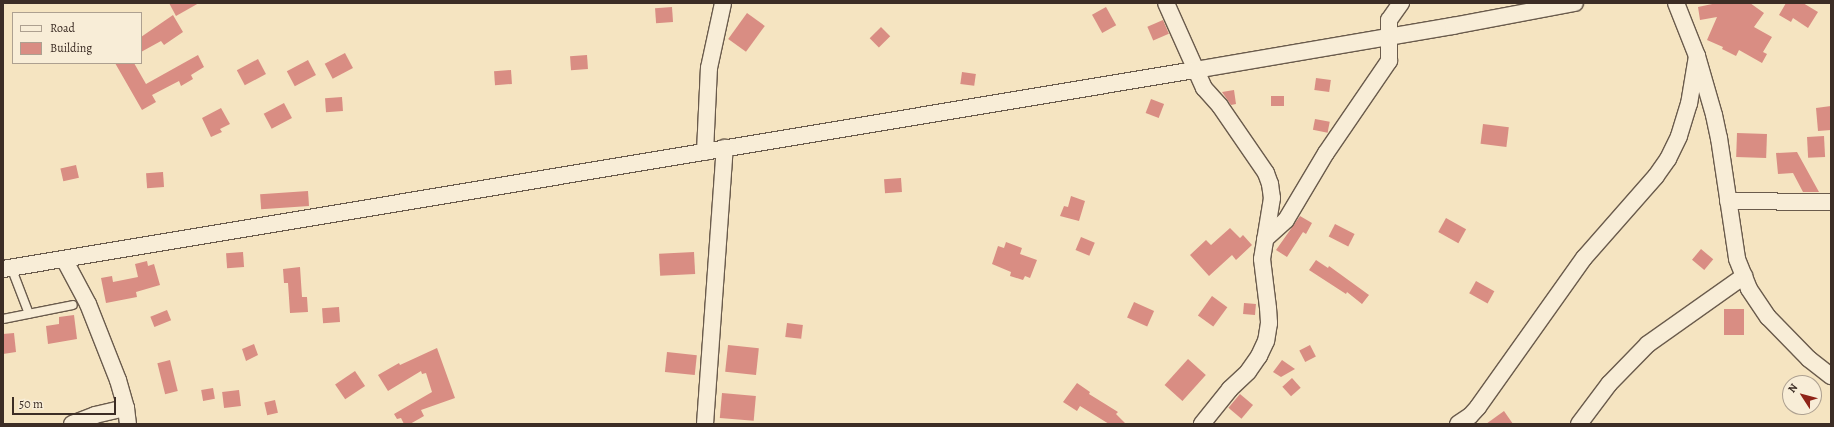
<!DOCTYPE html>
<style>
body{margin:0}
#map{position:relative;width:1834px;height:427px;overflow:hidden;background:#f5e4c1;font-family:Alegreya,serif}
div>[style]{position:absolute}
.building>*{inset:0;background:#d98d83;transform-origin:0 0}
.roads{filter:drop-shadow(1px 0 #6a5b4c) drop-shadow(-1px 0 #6a5b4c) drop-shadow(0 1px #6a5b4c) drop-shadow(0 -1px #6a5b4c)}
.lane>*{height:8px;margin:-4px;padding:0 4px;transform-origin:4px;border-radius:4px;background:#f8edd7}
.street>*{height:16px;margin:-8px;padding:0 8px;transform-origin:8px;border-radius:8px;background:#f8edd7}
span{translate:-50% -50%;white-space:nowrap;text-align:center;line-height:1.15;-webkit-text-stroke:3.5px #f8edd7;paint-order:stroke}
.frame{position:absolute;inset:0;border:4px solid #3c2d25;pointer-events:none}
.legend{position:absolute;left:12px;top:12px;width:130px;height:52px;box-sizing:border-box;background:#f8edd7;border:1px solid #ada090;margin:0;padding:5px 7px;list-style:none;font-size:12px;color:#3c2d25}
.legend li{display:flex;align-items:center;gap:8px;height:20px}
.legend b{width:20px;border:1px solid #ada090}
.north{position:absolute;left:1782px;top:375px;width:40px;height:40px;box-sizing:border-box;background:#f8edd7;border:1px solid #ada090;border-radius:50%;rotate:306deg;font-size:11px;font-weight:700;line-height:16px;text-align:center;color:#3c2d25}
.north::after{content:'';display:block;margin:auto;width:14px;height:18px;background:#8f2418;clip-path:polygon(50% 0,100% 100%,50% 72%,0 100%)}
.scale{position:absolute;left:12px;top:397px;width:104px;height:18px;box-sizing:border-box;border:2px solid #3c2d25;border-top:0;padding-left:5px;font-size:12px;line-height:14px;white-space:nowrap;color:#3c2d25;-webkit-text-stroke:3px #f8edd7;paint-order:stroke}
</style>
<div id="map">
<div class="building">
<div style="clip-path:polygon(169px 3px,199px 3px,176px 16px)"></div>
<div style="clip-path:polygon(1717px 3px,1750px 3px,1764px 13px,1754px 27px,1772px 37px,1763px 52px,1767px 54px,1762px 63px,1739px 50px,1736px 56px,1722px 49px,1723px 47px,1707px 40px,1717px 17px,1700px 20px,1698px 7px)"></div>
<div style="clip-path:polygon(1786px 3px,1803px 3px,1818px 12px,1808px 28px,1793px 18px,1791px 22px,1779px 15px)"></div>
<div style="left:672px;top:7px;width:15px;height:17px;rotate:86deg"></div>
<div style="left:1106px;top:7px;width:21px;height:16px;rotate:61deg"></div>
<div style="left:747px;top:13px;width:22px;height:32px;rotate:36deg"></div>
<div style="clip-path:polygon(173px 15px,183px 32px,164px 45px,161px 41px,141px 52px,141px 37px)"></div>
<div style="left:1163px;top:20px;width:15px;height:17px;rotate:67deg"></div>
<div style="left:881px;top:27px;width:13px;height:16px;rotate:45deg"></div>
<div style="left:345px;top:53px;width:17px;height:23px;rotate:62deg"></div>
<div style="clip-path:polygon(198px 55px,204px 67px,191px 75px,193px 79px,181px 86px,179px 81px,152px 95px,156px 102px,142px 110px,115px 63px,134px 63px,146px 84px)"></div>
<div style="left:587px;top:55px;width:14px;height:17px;rotate:86deg"></div>
<div style="left:258px;top:59px;width:17px;height:24px;rotate:62deg"></div>
<div style="left:308px;top:60px;width:17px;height:24px;rotate:62deg"></div>
<div style="left:511px;top:70px;width:14px;height:17px;rotate:86deg"></div>
<div style="left:962px;top:72px;width:14px;height:12px;rotate:8deg"></div>
<div style="left:1316px;top:78px;width:15px;height:12px;rotate:8deg"></div>
<div style="clip-path:polygon(1234px 90px,1236px 104px,1231px 105px,1222px 92px)"></div>
<div style="left:1284px;top:96px;width:10px;height:13px;rotate:90deg"></div>
<div style="left:342px;top:97px;width:14px;height:17px;rotate:86deg"></div>
<div style="left:1151px;top:99px;width:14px;height:15px;rotate:21deg"></div>
<div style="left:284px;top:103px;width:17px;height:23px;rotate:62deg"></div>
<div style="clip-path:polygon(1831px 106px,1831px 130px,1818px 131px,1816px 108px)"></div>
<div style="clip-path:polygon(221px 108px,230px 124px,220px 129px,222px 132px,211px 137px,202px 118px)"></div>
<div style="left:1315px;top:119px;width:15px;height:11px;rotate:11deg"></div>
<div style="left:1483px;top:124px;width:26px;height:20px;rotate:7deg"></div>
<div style="left:1737px;top:133px;width:30px;height:24px;rotate:2deg"></div>
<div style="left:1824px;top:136px;width:21px;height:17px;rotate:87deg"></div>
<div style="clip-path:polygon(1797px 152px,1819px 192px,1803px 192px,1793px 173px,1778px 174px,1776px 153px)"></div>
<div style="left:76px;top:165px;width:13px;height:16px;rotate:77deg"></div>
<div style="left:163px;top:172px;width:15px;height:17px;rotate:86deg"></div>
<div style="left:901px;top:178px;width:14px;height:17px;rotate:86deg"></div>
<div style="left:308px;top:191px;width:15px;height:48px;rotate:86deg"></div>
<div style="clip-path:polygon(1071px 196px,1085px 201px,1079px 221px,1060px 216px,1064px 206px,1068px 207px)"></div>
<div style="clip-path:polygon(1300px 216px,1312px 223px,1306px 234px,1303px 232px,1287px 257px,1276px 250px)"></div>
<div style="left:1446px;top:218px;width:23px;height:16px;rotate:29deg"></div>
<div style="left:1335px;top:224px;width:22px;height:14px;rotate:27deg"></div>
<div style="clip-path:polygon(1230px 228px,1240px 238px,1243px 235px,1252px 245px,1236px 260px,1232px 255px,1209px 276px,1190px 255px,1206px 240px,1211px 245px)"></div>
<div style="left:1081px;top:237px;width:15px;height:14px;rotate:23deg"></div>
<div style="clip-path:polygon(1006px 242px,1022px 248px,1020px 254px,1037px 260px,1030px 278px,1025px 276px,1023px 280px,1010px 276px,1011px 272px,992px 264px,998px 246px,1004px 248px)"></div>
<div style="left:1701px;top:249px;width:16px;height:14px;rotate:40deg"></div>
<div style="left:243px;top:252px;width:15px;height:17px;rotate:86deg"></div>
<div style="left:694px;top:252px;width:22px;height:35px;rotate:87deg"></div>
<div style="clip-path:polygon(1316px 260px,1328px 268px,1329px 266px,1369px 295px,1362px 304px,1347px 292px,1346px 294px,1309px 270px)"></div>
<div style="clip-path:polygon(147px 261px,148px 266px,154px 264px,160px 285px,136px 292px,137px 297px,106px 303px,101px 278px,112px 276px,113px 282px,138px 277px,135px 264px)"></div>
<div style="clip-path:polygon(300px 267px,302px 297px,307px 297px,308px 312px,290px 313px,288px 283px,284px 283px,283px 269px)"></div>
<div style="left:1476px;top:281px;width:21px;height:14px;rotate:29deg"></div>
<div style="left:1212px;top:296px;width:19px;height:24px;rotate:36deg"></div>
<div style="left:1134px;top:302px;width:22px;height:17px;rotate:24deg"></div>
<div style="left:1244px;top:303px;width:12px;height:11px;rotate:5deg"></div>
<div style="left:339px;top:307px;width:15px;height:17px;rotate:86deg"></div>
<div style="left:1724px;top:309px;width:20px;height:26px"></div>
<div style="left:167px;top:310px;width:11px;height:18px;rotate:68deg"></div>
<div style="clip-path:polygon(74px 315px,77px 339px,48px 344px,46px 326px,59px 324px,59px 317px)"></div>
<div style="left:787px;top:323px;width:16px;height:14px;rotate:7deg"></div>
<div style="clip-path:polygon(14px 333px,16px 352px,3px 354px,3px 334px)"></div>
<div style="clip-path:polygon(254px 344px,258px 355px,246px 361px,242px 349px)"></div>
<div style="left:728px;top:345px;width:31px;height:27px;rotate:6deg"></div>
<div style="left:1310px;top:345px;width:13px;height:12px;rotate:63deg"></div>
<div style="clip-path:polygon(437px 348px,455px 398px,421px 410px,424px 416px,410px 424px,404px 424px,401px 418px,397px 419px,394px 414px,432px 392px,426px 373px,422px 374px,421px 371px,388px 391px,378px 375px,399px 363px,400px 365px)"></div>
<div style="left:667px;top:352px;width:30px;height:20px;rotate:6deg"></div>
<div style="left:1188px;top:359px;width:24px;height:35px;rotate:42deg"></div>
<div style="left:170px;top:360px;width:32px;height:13px;rotate:76deg"></div>
<div style="clip-path:polygon(1282px 360px,1295px 369px,1281px 377px,1273px 372px)"></div>
<div style="left:355px;top:371px;width:18px;height:24px;rotate:56deg"></div>
<div style="left:1292px;top:378px;width:13px;height:13px;rotate:48deg"></div>
<div style="clip-path:polygon(1077px 383px,1090px 392px,1089px 394px,1118px 412px,1116px 414px,1126px 424px,1109px 424px,1080px 406px,1077px 411px,1063px 402px)"></div>
<div style="left:213px;top:388px;width:11px;height:12px;rotate:80deg"></div>
<div style="left:239px;top:390px;width:16px;height:17px;rotate:83deg"></div>
<div style="left:722px;top:393px;width:34px;height:25px;rotate:5deg"></div>
<div style="left:1240px;top:394px;width:17px;height:18px;rotate:40deg"></div>
<div style="left:275px;top:400px;width:13px;height:11px;rotate:77deg"></div>
<div style="clip-path:polygon(1504px 411px,1513px 424px,1486px 424px)"></div>
</div>
<div class="roads">
<div class="lane">
<div style="left:11px;top:267px;width:50px;rotate:69deg"></div>
<div style="left:3px;top:319px;width:71px;rotate:-11.3deg"></div>
</div>
<div class="street">
<div style="left:1166px;top:3px;width:93px;rotate:65.9deg"></div>
<div style="left:1204px;top:88px;width:24px;rotate:48deg"></div>
<div style="left:1220px;top:106px;width:81px;rotate:55.5deg"></div>
<div style="left:1266px;top:173px;width:12px;rotate:70deg"></div>
<div style="left:1270px;top:184px;width:14px;rotate:82deg"></div>
<div style="left:1272px;top:198px;width:62px;rotate:99.3deg"></div>
<div style="left:1262px;top:259px;width:49px;rotate:83deg"></div>
<div style="left:1268px;top:308px;width:15px;rotate:86deg"></div>
<div style="left:1269px;top:323px;width:18px;rotate:99deg"></div>
<div style="left:1266px;top:341px;width:17px;rotate:115deg"></div>
<div style="left:1259px;top:356px;width:19px;rotate:125deg"></div>
<div style="left:1248px;top:372px;width:25px;rotate:137deg"></div>
<div style="left:1230px;top:389px;width:45px;rotate:128.7deg"></div>
<div style="left:1676px;top:3px;width:57px;rotate:68.4deg"></div>
<div style="left:1697px;top:56px;width:61px;rotate:73.9deg"></div>
<div style="left:1714px;top:115px;width:24px;rotate:78deg"></div>
<div style="left:1719px;top:138px;width:122px;rotate:81.5deg"></div>
<div style="left:1737px;top:259px;width:32px;rotate:68deg"></div>
<div style="left:1749px;top:289px;width:34px;rotate:56deg"></div>
<div style="left:1768px;top:317px;width:59px;rotate:45.7deg"></div>
<div style="left:1809px;top:359px;width:28px;rotate:38deg"></div>
<div style="left:705px;top:152px;width:84px;rotate:-87.3deg"></div>
<div style="left:709px;top:68px;width:66px;rotate:-77.8deg"></div>
<div style="left:1728px;top:201px;width:103px;rotate:0.6deg"></div>
<div style="left:1265px;top:239px;width:28px;rotate:-42deg"></div>
<div style="left:1286px;top:220px;width:78px;rotate:-59.2deg"></div>
<div style="left:1326px;top:153px;width:112px;rotate:-55.6deg"></div>
<div style="left:1389px;top:61px;width:41px;rotate:-90deg"></div>
<div style="left:1389px;top:20px;width:21px;rotate:-55deg"></div>
<div style="left:64px;top:259px;width:51px;rotate:61.9deg"></div>
<div style="left:88px;top:304px;width:82px;rotate:68.5deg"></div>
<div style="left:118px;top:380px;width:29px;rotate:74deg"></div>
<div style="left:126px;top:408px;width:16px;rotate:83deg"></div>
<div style="left:3px;top:269px;width:1208px;rotate:-9.48deg"></div>
<div style="left:1195px;top:70px;width:262px;rotate:-9.7deg"></div>
<div style="left:1453px;top:26px;width:124px;rotate:-10.7deg"></div>
<div style="left:72px;top:424px;width:25px;rotate:-21deg"></div>
<div style="left:95px;top:415px;width:32px;rotate:-13deg"></div>
<div style="left:705px;top:424px;width:277px;rotate:-85.9deg"></div>
<div style="left:1458px;top:424px;width:14px;rotate:-34deg"></div>
<div style="left:1470px;top:416px;width:12px;rotate:-48deg"></div>
<div style="left:1478px;top:407px;width:183px;rotate:-54.6deg"></div>
<div style="left:1584px;top:258px;width:109px;rotate:-48.7deg"></div>
<div style="left:1656px;top:176px;width:21px;rotate:-55deg"></div>
<div style="left:1668px;top:159px;width:25px;rotate:-64deg"></div>
<div style="left:1679px;top:136px;width:34px;rotate:-73deg"></div>
<div style="left:1689px;top:104px;width:49px;rotate:-80.5deg"></div>
<div style="left:1579px;top:424px;width:50px;rotate:-53.1deg"></div>
<div style="left:1609px;top:384px;width:56px;rotate:-45.7deg"></div>
<div style="left:1648px;top:344px;width:118px;rotate:-35.3deg"></div>
</div>
</div>
<div class="frame"></div>
<ul class="legend">
<li><b style="height:5px;background:#f8edd7"></b>Road</li>
<li><b style="height:11px;background:#d98d83"></b>Building</li>
</ul>
<div class="north">N</div>
<div class="scale">50 m</div>
</div>
